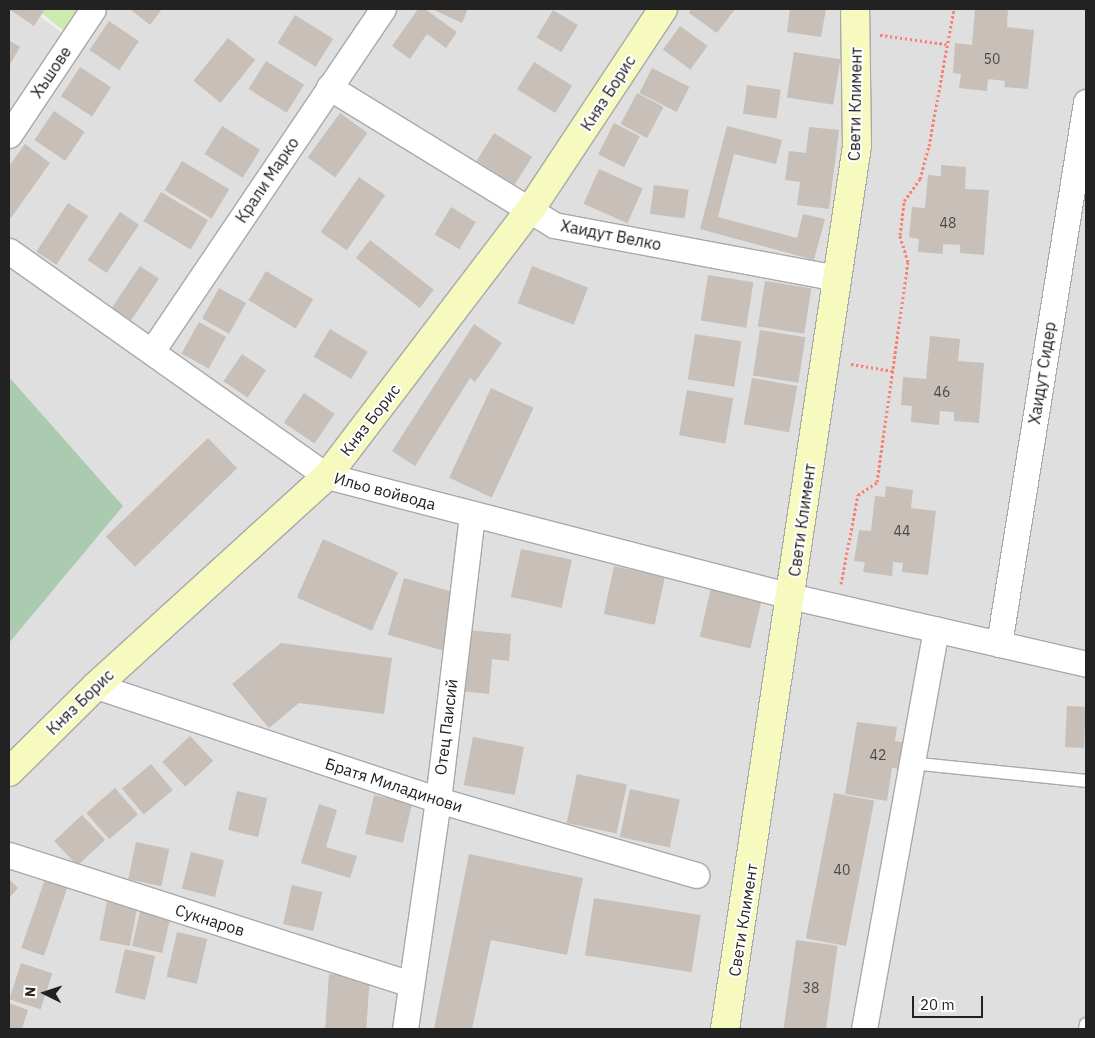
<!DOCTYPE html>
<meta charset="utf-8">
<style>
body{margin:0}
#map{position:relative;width:1095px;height:1038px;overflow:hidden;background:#f2efe9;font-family:"IBM Plex Sans",sans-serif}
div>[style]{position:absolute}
.residential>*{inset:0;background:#e0dfdf}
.grass>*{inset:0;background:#cdebb0}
.cemetery>*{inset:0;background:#aacbaf}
.building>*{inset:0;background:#c7bfb8;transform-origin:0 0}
.path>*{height:3px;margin-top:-1.5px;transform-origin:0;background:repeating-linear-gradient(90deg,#fa8072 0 2.5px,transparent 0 5px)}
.roads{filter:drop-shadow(1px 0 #a9a9a9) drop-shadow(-1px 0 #a9a9a9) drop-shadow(0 1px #a9a9a9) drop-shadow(0 -1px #a9a9a9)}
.lane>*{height:12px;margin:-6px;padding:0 6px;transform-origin:6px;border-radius:6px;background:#fff}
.street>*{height:25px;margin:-12.5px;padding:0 12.5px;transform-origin:12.5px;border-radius:12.5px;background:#fff}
.secondary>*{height:28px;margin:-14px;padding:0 14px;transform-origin:14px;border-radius:14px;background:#f7fabf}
span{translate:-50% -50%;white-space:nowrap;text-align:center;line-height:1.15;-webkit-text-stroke:4px #fff;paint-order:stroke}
.number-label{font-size:14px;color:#4b4948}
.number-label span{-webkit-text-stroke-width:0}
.street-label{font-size:16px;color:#222}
.frame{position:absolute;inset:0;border:10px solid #222;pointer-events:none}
.north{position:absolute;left:20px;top:968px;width:50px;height:50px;-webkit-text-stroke:4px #fff;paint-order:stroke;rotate:274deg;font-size:14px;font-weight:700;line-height:20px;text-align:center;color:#222}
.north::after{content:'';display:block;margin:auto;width:18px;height:22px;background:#222;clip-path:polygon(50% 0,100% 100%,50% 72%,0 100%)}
.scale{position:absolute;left:912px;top:996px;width:71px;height:22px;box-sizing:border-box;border:2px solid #222;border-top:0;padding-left:6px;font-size:15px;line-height:18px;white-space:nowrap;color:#222;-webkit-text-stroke:4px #fff;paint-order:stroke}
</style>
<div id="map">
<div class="residential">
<div style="clip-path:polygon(9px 9px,30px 9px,69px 38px,89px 9px,1086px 9px,1086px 1029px,9px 1029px)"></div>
</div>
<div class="grass">
<div style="clip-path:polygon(36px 9px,85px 9px,68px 34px)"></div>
</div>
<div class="cemetery">
<div style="clip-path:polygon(9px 377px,123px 506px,9px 643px)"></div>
</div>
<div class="building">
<div style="clip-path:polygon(9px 9px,45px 9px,34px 26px)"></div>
<div style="clip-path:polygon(130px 9px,162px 9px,150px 25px)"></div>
<div style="clip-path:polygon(418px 9px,425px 9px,457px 32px,446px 48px,427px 34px,410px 59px,392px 46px)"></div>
<div style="clip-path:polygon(432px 9px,468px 9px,462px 23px)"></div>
<div style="clip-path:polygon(691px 9px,735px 9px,717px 33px,689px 13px)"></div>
<div style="clip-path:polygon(790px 9px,826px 9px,821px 37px,787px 32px)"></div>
<div style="clip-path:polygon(975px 9px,1008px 9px,1007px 27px,1034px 30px,1028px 89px,1004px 87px,1005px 81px,988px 79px,987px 91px,959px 88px,961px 74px,953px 73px,955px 43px,972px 45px)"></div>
<div style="left:553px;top:10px;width:29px;height:32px;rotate:31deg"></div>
<div style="left:295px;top:15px;width:45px;height:33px;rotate:32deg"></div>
<div style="left:109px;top:21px;width:36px;height:35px;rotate:34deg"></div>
<div style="left:680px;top:26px;width:34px;height:29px;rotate:36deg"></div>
<div style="left:228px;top:38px;width:35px;height:55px;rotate:39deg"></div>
<div style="clip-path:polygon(9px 40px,20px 47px,9px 66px)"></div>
<div style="left:794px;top:52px;width:47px;height:46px;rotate:9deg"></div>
<div style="left:266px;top:61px;width:45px;height:33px;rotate:32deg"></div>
<div style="left:534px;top:62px;width:45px;height:32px;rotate:32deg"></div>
<div style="left:80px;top:67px;width:37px;height:35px;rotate:33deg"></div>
<div style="left:652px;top:68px;width:42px;height:28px;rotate:27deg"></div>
<div style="left:747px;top:85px;width:34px;height:29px;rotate:8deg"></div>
<div style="left:637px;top:93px;width:30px;height:35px;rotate:28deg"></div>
<div style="left:54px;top:111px;width:37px;height:35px;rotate:34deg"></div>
<div style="left:340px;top:113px;width:34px;height:55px;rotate:36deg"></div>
<div style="left:614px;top:123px;width:29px;height:35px;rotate:27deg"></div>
<div style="left:222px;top:126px;width:45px;height:33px;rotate:32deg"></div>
<div style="clip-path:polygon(727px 126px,782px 140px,776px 164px,734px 154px,718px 217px,797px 238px,803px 214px,825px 219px,814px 260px,700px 229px)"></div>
<div style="clip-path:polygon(809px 127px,839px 130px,829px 209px,797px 205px,800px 182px,785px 180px,789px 151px,806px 153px)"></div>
<div style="left:494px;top:133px;width:45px;height:33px;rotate:32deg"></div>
<div style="clip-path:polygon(25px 144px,50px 163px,11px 218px,9px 216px,9px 166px)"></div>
<div style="left:182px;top:161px;width:55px;height:34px;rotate:31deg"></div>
<div style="clip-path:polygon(941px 165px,966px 167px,965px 189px,989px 190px,984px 255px,960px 253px,960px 245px,943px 244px,943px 254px,918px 252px,919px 239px,909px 237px,912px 207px,925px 208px,928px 175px,941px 176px)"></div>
<div style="left:599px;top:169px;width:48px;height:38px;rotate:24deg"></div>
<div style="left:359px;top:177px;width:32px;height:67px;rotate:35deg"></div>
<div style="left:654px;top:185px;width:35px;height:29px;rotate:8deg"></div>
<div style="left:161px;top:192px;width:55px;height:34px;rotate:31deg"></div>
<div style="left:68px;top:203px;width:24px;height:58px;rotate:33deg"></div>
<div style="left:451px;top:207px;width:29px;height:32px;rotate:31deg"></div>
<div style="left:120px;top:212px;width:23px;height:58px;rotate:34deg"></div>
<div style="left:370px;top:240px;width:81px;height:23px;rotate:38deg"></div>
<div style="left:140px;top:266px;width:23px;height:50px;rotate:34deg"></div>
<div style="left:532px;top:266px;width:60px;height:40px;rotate:21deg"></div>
<div style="left:266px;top:271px;width:55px;height:34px;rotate:31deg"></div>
<div style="left:708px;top:275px;width:46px;height:46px;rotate:9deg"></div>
<div style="left:765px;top:281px;width:47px;height:46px;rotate:9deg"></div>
<div style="left:219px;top:288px;width:31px;height:35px;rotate:29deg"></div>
<div style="left:199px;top:322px;width:31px;height:36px;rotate:29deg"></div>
<div style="clip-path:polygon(474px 324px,502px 343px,475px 382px,470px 378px,415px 466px,392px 451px)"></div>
<div style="left:330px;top:329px;width:44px;height:32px;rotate:31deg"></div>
<div style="left:760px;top:330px;width:46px;height:46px;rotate:9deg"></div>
<div style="left:695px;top:334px;width:47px;height:46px;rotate:9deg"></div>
<div style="clip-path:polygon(930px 336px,960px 339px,958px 361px,984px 363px,979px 423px,954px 421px,954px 412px,940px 411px,939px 425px,911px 422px,912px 406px,901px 405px,903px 377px,926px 379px)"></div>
<div style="left:242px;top:354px;width:29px;height:33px;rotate:34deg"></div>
<div style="left:752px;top:378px;width:46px;height:47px;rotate:10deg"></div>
<div style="left:491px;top:388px;width:47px;height:99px;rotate:25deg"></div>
<div style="left:687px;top:390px;width:47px;height:46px;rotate:10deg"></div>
<div style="left:304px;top:393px;width:37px;height:36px;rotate:34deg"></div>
<div style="left:208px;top:438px;width:42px;height:142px;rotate:46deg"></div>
<div style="clip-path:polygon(886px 486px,913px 490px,911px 508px,936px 511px,928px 575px,902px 572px,903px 563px,893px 562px,892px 576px,863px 572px,865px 562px,854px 561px,859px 530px,871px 531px,875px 496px,885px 497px)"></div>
<div style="left:323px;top:539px;width:82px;height:64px;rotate:24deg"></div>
<div style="left:521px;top:549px;width:52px;height:49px;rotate:12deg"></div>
<div style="left:614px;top:566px;width:52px;height:49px;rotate:12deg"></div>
<div style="left:404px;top:578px;width:60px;height:59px;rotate:16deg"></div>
<div style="left:711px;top:588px;width:52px;height:50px;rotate:13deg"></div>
<div style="clip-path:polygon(467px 630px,511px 634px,509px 661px,492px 659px,489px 694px,461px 691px)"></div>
<div style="clip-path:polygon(281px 643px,392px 658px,384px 714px,299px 703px,269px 728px,232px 684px)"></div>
<div style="left:1067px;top:706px;width:19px;height:41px;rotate:3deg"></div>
<div style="clip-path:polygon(857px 722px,897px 727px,895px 741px,907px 743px,903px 769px,892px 768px,887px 801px,845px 794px)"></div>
<div style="left:190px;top:736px;width:34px;height:38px;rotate:47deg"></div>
<div style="left:473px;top:737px;width:52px;height:49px;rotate:11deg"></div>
<div style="left:151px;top:764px;width:34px;height:38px;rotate:50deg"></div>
<div style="left:577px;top:774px;width:51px;height:50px;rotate:12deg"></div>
<div style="left:115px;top:788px;width:35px;height:38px;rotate:49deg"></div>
<div style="left:630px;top:789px;width:51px;height:49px;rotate:12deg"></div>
<div style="left:237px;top:791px;width:31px;height:40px;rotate:13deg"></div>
<div style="left:834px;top:793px;width:41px;height:148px;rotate:11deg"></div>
<div style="left:374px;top:795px;width:39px;height:40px;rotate:13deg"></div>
<div style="clip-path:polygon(319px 804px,337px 810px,326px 847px,357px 856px,350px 878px,301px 863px)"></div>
<div style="left:82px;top:815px;width:34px;height:38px;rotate:47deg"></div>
<div style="left:136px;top:842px;width:34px;height:38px;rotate:12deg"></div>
<div style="left:191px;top:852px;width:34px;height:38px;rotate:14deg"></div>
<div style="clip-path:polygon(469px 854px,583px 878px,567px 955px,491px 940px,472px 1029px,434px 1029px)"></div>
<div style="clip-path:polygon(9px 879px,18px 888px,9px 898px)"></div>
<div style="left:45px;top:879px;width:24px;height:73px;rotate:19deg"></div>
<div style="left:292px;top:885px;width:31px;height:40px;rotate:13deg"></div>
<div style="left:108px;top:896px;width:31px;height:45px;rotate:11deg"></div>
<div style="left:594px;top:898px;width:108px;height:58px;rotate:9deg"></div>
<div style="left:141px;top:907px;width:31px;height:40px;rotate:13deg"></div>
<div style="left:177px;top:932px;width:31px;height:46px;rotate:13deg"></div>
<div style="left:796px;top:940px;width:42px;height:90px;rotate:8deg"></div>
<div style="left:125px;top:949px;width:31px;height:45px;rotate:13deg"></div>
<div style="left:21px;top:963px;width:33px;height:38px;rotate:18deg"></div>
<div style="left:329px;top:974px;width:41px;height:55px;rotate:4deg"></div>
<div style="clip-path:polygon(9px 1003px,28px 1010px,22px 1029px,9px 1029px)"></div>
</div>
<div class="path">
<div style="left:880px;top:35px;width:67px;rotate:7.8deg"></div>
<div style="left:851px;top:364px;width:43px;rotate:9.5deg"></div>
<div style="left:841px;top:584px;width:91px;rotate:-79.2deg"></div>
<div style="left:858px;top:495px;width:23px;rotate:-34deg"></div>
<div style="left:877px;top:482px;width:222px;rotate:-82deg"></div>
<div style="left:908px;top:262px;width:28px;rotate:-107deg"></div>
<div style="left:900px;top:235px;width:34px;rotate:-83deg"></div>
<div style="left:904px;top:201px;width:27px;rotate:-54deg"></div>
<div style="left:920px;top:179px;width:34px;rotate:-75deg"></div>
<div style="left:929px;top:146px;width:139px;rotate:-79.7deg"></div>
</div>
<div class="roads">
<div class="lane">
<div style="left:910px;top:763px;width:177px;rotate:5.8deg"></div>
<div style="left:1085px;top:1029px;width:5px;rotate:-79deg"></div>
</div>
<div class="street">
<div style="left:329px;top:87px;width:264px;rotate:31.5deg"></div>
<div style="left:554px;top:225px;width:288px;rotate:10.6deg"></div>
<div style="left:9px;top:135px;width:151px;rotate:-56.3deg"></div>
<div style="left:9px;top:251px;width:390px;rotate:35.3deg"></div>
<div style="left:327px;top:476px;width:478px;rotate:14.5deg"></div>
<div style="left:790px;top:596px;width:304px;rotate:12.9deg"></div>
<div style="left:152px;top:351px;width:413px;rotate:-56deg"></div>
<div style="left:999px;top:644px;width:549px;rotate:-80.88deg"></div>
<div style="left:96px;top:686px;width:360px;rotate:18.4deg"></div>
<div style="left:438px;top:800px;width:269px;rotate:16.2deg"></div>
<div style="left:9px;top:855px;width:422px;rotate:17.8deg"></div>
<div style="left:405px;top:1029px;width:231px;rotate:-81.8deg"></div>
<div style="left:438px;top:800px;width:288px;rotate:-83.2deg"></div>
<div style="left:864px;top:1029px;width:406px;rotate:-79.8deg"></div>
</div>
<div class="secondary">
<div style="left:9px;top:772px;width:122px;rotate:-44.7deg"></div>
<div style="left:96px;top:686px;width:312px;rotate:-42.3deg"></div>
<div style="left:327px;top:476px;width:335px;rotate:-52.7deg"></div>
<div style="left:530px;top:210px;width:241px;rotate:-56.5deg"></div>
<div style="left:725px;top:1029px;width:893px;rotate:-81.5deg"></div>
<div style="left:857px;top:146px;width:137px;rotate:-90.8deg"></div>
</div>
</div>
<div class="number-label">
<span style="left:992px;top:59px">50</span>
<span style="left:948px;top:223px">48</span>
<span style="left:942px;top:392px">46</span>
<span style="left:902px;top:531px">44</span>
<span style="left:878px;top:755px">42</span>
<span style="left:842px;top:870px">40</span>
<span style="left:811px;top:988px">38</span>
</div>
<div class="street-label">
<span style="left:51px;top:72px;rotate:-56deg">Хъшове</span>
<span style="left:608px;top:93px;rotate:-57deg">Княз Борис</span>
<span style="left:855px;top:104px;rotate:-89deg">Свети Климент</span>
<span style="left:267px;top:180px;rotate:-56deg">Крали Марко</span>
<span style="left:611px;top:235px;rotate:11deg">Хаидут Велко</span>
<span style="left:1042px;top:373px;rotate:-81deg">Хаидут Сидер</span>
<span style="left:370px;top:420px;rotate:-52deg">Княз Борис</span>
<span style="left:385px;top:491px;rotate:15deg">Ильо войвода</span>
<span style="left:802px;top:520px;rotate:-82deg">Свети Климент</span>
<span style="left:80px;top:702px;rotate:-44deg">Княз Борис</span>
<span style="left:446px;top:727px;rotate:-83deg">Отец Паисий</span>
<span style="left:394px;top:785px;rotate:18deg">Братя Миладинови</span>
<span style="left:210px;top:920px;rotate:18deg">Сукнаров</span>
<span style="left:743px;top:920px;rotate:-81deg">Свети Климент</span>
</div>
<div class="frame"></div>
<div class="north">N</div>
<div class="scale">20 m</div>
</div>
